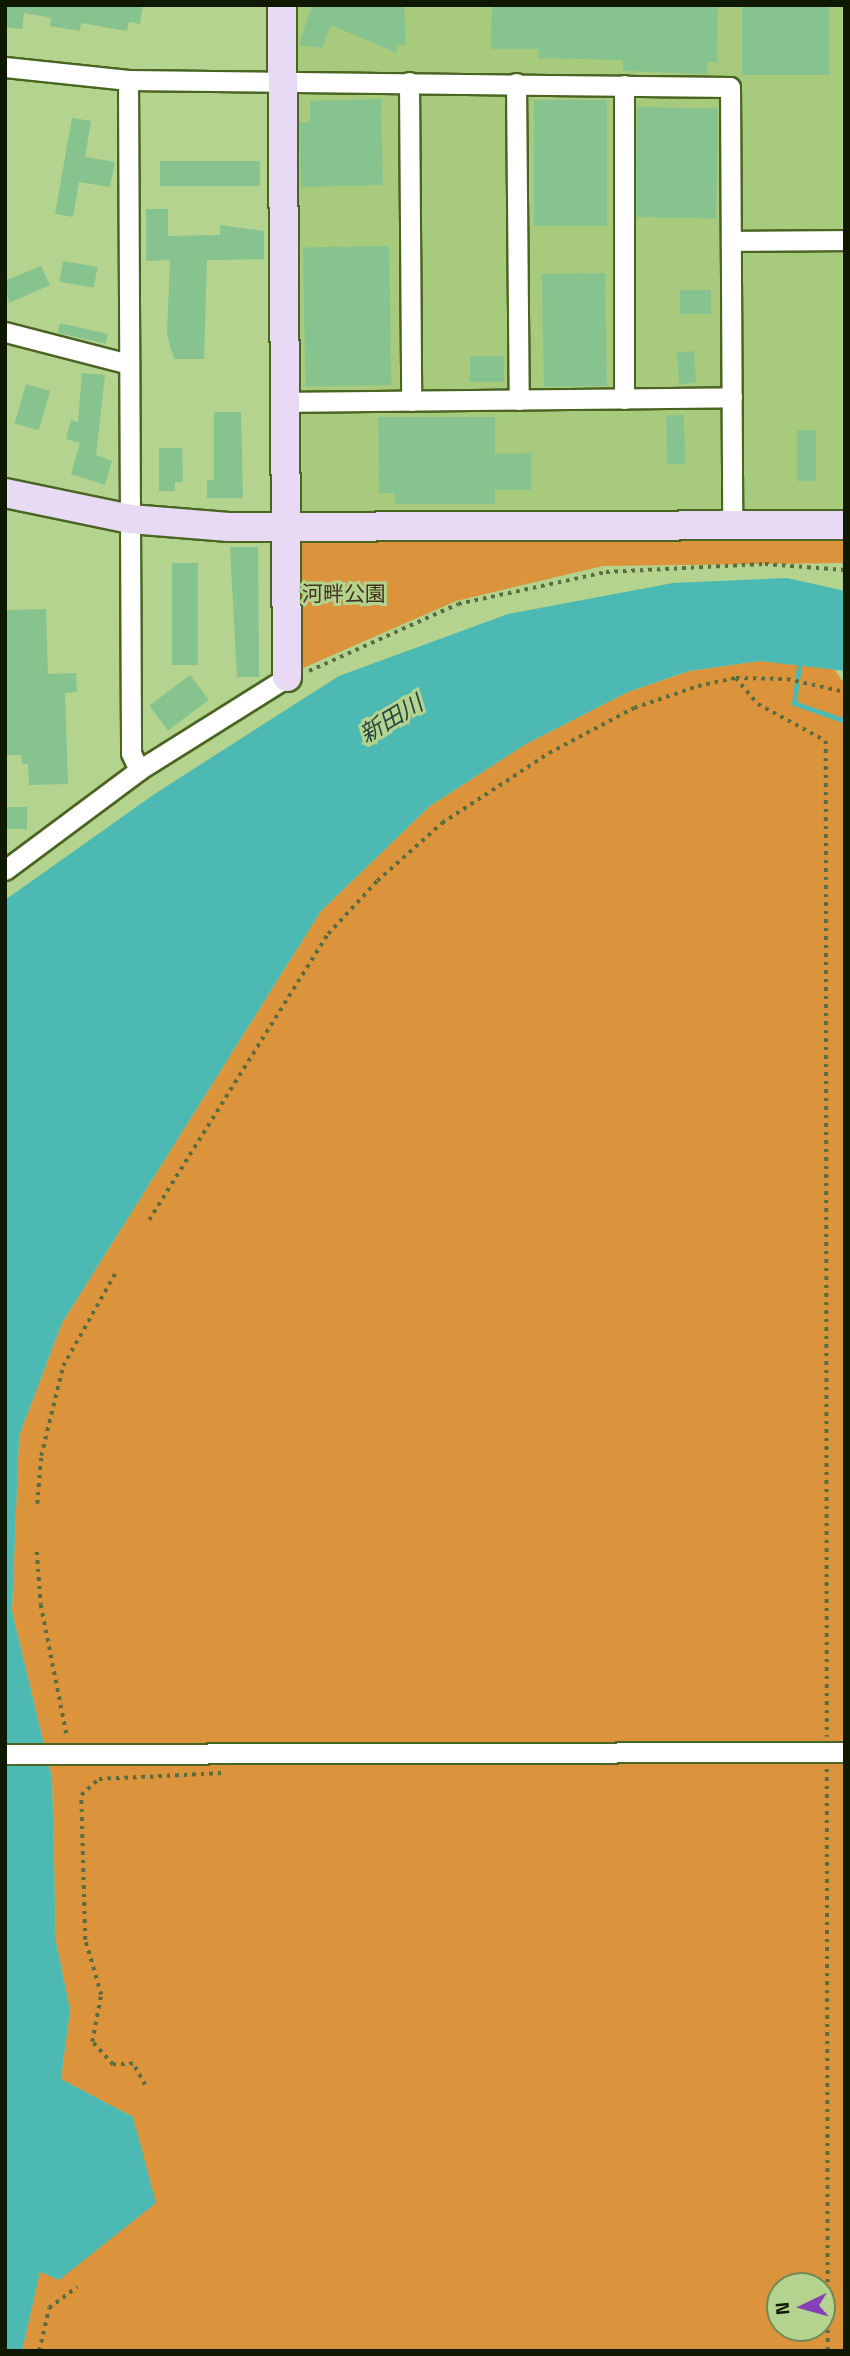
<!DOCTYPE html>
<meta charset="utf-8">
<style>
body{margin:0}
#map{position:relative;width:850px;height:2356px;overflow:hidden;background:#b4d38e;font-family:"Titillium Web","Noto Sans JP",sans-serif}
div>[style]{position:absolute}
.built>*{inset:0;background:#a7ca7d;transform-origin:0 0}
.green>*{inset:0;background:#db943c}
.water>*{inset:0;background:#4cbab2}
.stream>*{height:5px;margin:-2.5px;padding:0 2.5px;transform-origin:2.5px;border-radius:2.5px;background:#4cbab2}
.building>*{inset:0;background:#86c38f;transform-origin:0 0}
.path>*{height:3.5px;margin-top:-1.75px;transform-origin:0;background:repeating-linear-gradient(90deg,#5a6d41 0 3.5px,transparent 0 8.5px)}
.roads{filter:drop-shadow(2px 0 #4a6422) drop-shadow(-2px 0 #4a6422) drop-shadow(0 2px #4a6422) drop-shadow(0 -2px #4a6422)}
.street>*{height:19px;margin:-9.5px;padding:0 9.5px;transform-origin:9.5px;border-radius:9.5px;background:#fff}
.secondary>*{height:28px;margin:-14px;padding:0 14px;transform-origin:14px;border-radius:14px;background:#e8d9f5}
span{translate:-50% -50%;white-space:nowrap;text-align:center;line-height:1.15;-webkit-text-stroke:6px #b4d38e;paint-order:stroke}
.park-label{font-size:21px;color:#443320}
.water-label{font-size:23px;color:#254643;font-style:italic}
.frame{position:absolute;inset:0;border:7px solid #0f1901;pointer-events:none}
.north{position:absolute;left:766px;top:2272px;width:70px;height:70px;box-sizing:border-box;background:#b4d38e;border:2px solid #728956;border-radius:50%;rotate:265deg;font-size:19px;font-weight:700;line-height:28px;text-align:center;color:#0f1901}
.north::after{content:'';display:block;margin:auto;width:24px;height:32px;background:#8440b4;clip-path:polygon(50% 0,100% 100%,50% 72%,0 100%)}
</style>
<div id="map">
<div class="built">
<div style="left:290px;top:5px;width:552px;height:516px"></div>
</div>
<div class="green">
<div style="clip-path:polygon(843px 538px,844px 563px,603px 566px,456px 601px,294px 672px,293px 541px)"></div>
<div style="clip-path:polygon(evenodd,760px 661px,833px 667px,845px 685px,845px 2351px,22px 2351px,40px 2271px,133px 2117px,61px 2079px,70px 2010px,56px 1942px,52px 1778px,12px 1611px,19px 1436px,62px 1323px,321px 911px,430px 806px,526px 744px,628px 692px,690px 671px,760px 661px,780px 2286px,822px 2286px,822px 2328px,780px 2328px,780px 2286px)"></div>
</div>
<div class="water">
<div style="clip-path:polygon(787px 578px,845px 591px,845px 671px,760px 661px,689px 671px,628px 692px,526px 744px,430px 806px,321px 911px,62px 1323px,19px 1436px,12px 1611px,52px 1778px,56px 1942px,70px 2010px,61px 2079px,133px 2117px,156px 2203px,59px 2280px,40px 2272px,22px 2351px,5px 2351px,5px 900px,156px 793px,339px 676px,508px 614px,673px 583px)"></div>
</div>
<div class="stream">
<div style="left:800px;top:659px;width:44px;rotate:97.8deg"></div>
<div style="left:794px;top:703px;width:54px;rotate:19.4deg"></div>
</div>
<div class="building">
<div style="clip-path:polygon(5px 5px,143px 5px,140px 24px,129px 22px,127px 31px,81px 23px,80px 31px,50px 26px,51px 18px,24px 13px,22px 29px,5px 27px)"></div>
<div style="clip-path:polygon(312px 5px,404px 5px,406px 45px,396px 45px,397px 53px,331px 25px,322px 48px,299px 45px)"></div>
<div style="clip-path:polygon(492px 5px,718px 5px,717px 63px,707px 62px,707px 74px,623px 71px,623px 60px,538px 58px,539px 49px,491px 49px)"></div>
<div style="left:742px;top:5px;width:87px;height:70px"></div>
<div style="clip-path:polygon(381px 99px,383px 185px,301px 187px,299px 122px,310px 122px,310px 101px)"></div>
<div style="left:607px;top:100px;width:126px;height:73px;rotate:90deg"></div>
<div style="left:637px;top:107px;width:81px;height:110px;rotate:1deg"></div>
<div style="clip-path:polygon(72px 118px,91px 121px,85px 157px,115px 162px,110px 187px,79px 182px,73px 217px,55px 214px)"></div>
<div style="left:260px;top:161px;width:25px;height:100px;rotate:90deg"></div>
<div style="clip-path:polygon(146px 209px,168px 209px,168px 236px,220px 235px,220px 225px,264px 231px,264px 259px,207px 260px,204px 359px,174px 359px,167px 335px,170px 260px,146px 261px)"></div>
<div style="left:389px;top:246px;width:139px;height:86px;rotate:89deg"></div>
<div style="left:63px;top:261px;width:35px;height:21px;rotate:10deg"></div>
<div style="clip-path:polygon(41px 266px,50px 285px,9px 303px,5px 281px)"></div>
<div style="left:605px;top:273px;width:113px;height:63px;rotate:89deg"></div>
<div style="left:711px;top:290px;width:24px;height:31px;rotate:90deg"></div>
<div style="left:60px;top:323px;width:49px;height:10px;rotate:13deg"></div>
<div style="left:694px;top:351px;width:32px;height:17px;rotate:86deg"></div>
<div style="left:470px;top:356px;width:34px;height:26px"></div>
<div style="clip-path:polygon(82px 373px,105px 375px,96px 455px,112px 461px,105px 485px,71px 474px,80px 443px,66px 439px,71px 420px,78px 422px)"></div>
<div style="left:26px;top:384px;width:25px;height:41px;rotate:16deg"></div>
<div style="clip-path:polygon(214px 412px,241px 412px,243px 498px,207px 498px,207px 480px,214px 480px)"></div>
<div style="left:684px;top:415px;width:49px;height:18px;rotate:89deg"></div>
<div style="clip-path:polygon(378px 417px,495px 417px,495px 454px,531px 453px,531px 490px,495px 490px,495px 504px,395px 504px,395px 493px,379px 493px)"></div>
<div style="left:797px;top:430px;width:19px;height:51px"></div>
<div style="clip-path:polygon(159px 448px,182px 448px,183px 482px,175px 482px,175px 491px,159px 491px)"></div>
<div style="clip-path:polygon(230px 547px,258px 547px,259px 677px,237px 677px)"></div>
<div style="left:172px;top:563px;width:26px;height:102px"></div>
<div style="clip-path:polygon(46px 609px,48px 674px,76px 673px,77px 692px,65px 693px,68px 784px,29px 785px,28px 764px,22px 764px,21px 755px,7px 755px,5px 610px)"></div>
<div style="left:190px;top:675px;width:31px;height:51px;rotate:53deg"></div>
<div style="left:5px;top:807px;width:22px;height:22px"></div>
</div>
<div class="path">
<div style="left:309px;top:671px;width:163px;rotate:-24.2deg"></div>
<div style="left:458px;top:604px;width:151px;rotate:-12.2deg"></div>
<div style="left:606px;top:572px;width:159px;rotate:-2.9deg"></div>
<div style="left:765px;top:564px;width:80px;rotate:4.3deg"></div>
<div style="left:736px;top:678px;width:34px;rotate:50deg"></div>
<div style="left:758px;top:704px;width:77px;rotate:28.6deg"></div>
<div style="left:826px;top:741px;width:996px;rotate:89.94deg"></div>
<div style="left:149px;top:1220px;width:337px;rotate:-58deg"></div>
<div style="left:328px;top:934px;width:72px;rotate:-47.2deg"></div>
<div style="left:377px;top:881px;width:87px;rotate:-41.7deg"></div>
<div style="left:442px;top:823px;width:128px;rotate:-33.2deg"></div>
<div style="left:549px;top:753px;width:96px;rotate:-27.9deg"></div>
<div style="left:634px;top:708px;width:68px;rotate:-19deg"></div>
<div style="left:698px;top:686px;width:39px;rotate:-12deg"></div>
<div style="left:736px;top:678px;width:51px;rotate:1.1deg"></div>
<div style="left:787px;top:679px;width:59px;rotate:12.6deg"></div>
<div style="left:37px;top:1504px;width:48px;rotate:-85.2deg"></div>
<div style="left:41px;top:1456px;width:93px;rotate:-76.3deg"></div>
<div style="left:63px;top:1366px;width:110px;rotate:-60.6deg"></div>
<div style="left:37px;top:1552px;width:53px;rotate:85.7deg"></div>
<div style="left:41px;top:1605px;width:134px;rotate:78.8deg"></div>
<div style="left:827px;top:1769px;width:582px;rotate:89.9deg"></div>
<div style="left:145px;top:2085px;width:24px;rotate:-120deg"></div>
<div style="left:133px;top:2064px;width:20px;rotate:177deg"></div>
<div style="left:113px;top:2065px;width:31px;rotate:-132deg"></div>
<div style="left:92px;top:2042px;width:48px;rotate:-79.2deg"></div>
<div style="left:101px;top:1995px;width:57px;rotate:-106.2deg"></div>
<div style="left:85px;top:1940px;width:145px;rotate:-91.6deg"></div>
<div style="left:81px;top:1795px;width:24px;rotate:-42deg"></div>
<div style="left:99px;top:1779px;width:125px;rotate:-2.7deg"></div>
<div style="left:39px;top:2351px;width:44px;rotate:-76.9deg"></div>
<div style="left:49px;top:2308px;width:35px;rotate:-37deg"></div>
</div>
<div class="roads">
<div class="street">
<div style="left:5px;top:67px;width:124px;rotate:6deg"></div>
<div style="left:128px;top:80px;width:602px;rotate:0.67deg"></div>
<div style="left:730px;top:87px;width:438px;rotate:89.7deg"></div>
<div style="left:128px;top:80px;width:673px;rotate:89.74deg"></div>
<div style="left:131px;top:753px;width:19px;rotate:65deg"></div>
<div style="left:409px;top:82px;width:319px;rotate:89.6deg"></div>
<div style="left:516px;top:83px;width:317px;rotate:89.5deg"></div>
<div style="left:624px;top:85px;width:314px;rotate:90deg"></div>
<div style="left:731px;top:241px;width:114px;rotate:-0.5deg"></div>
<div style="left:5px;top:332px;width:128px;rotate:14.5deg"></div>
<div style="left:284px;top:402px;width:448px;rotate:-0.6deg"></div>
<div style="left:5px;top:870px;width:167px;rotate:-36.7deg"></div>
<div style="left:139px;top:770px;width:175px;rotate:-32.1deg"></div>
<div style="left:5px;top:1754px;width:840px;rotate:-0.14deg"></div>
</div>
<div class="secondary">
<div style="left:282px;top:5px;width:672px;rotate:89.57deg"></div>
<div style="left:5px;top:493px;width:128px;rotate:11.7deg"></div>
<div style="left:130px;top:519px;width:99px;rotate:4.6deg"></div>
<div style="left:229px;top:527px;width:616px;rotate:-0.19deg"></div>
</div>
</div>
<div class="park-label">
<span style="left:344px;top:593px">河畔公園</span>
</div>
<div class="water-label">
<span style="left:391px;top:719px;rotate:-31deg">新田川</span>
</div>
<div class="frame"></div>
<div class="north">N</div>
</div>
